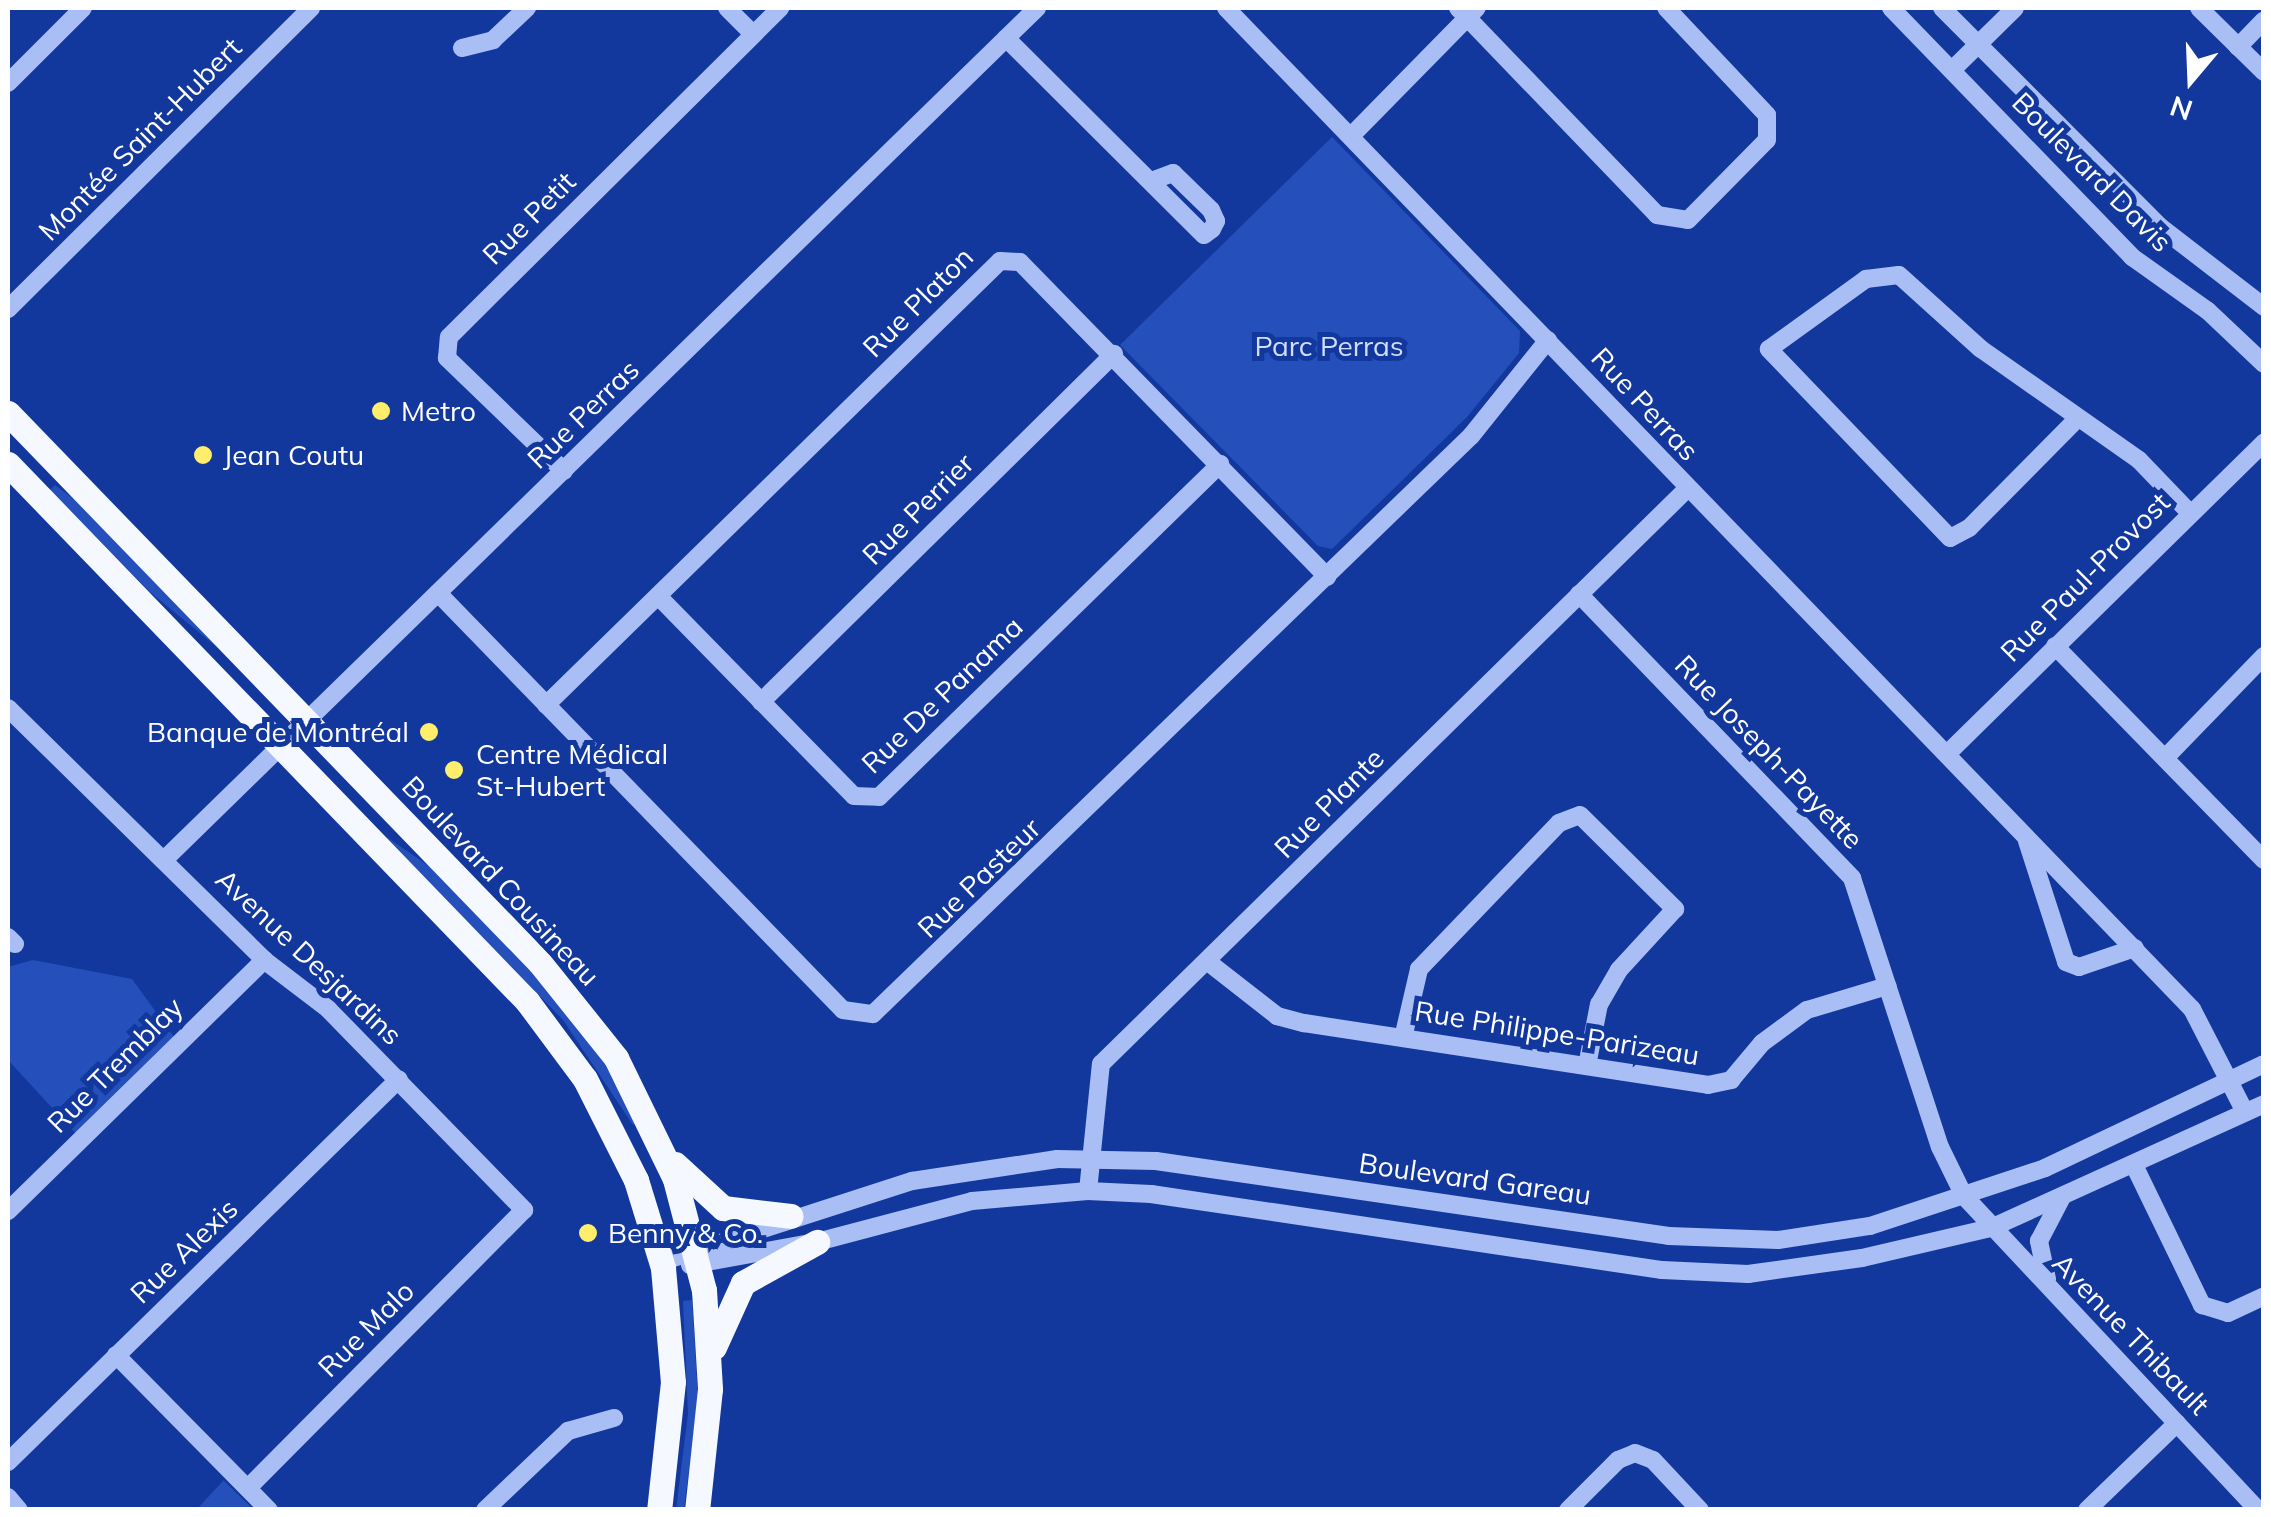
<!DOCTYPE html>
<meta charset="utf-8">
<style>
body{margin:0}
#map{position:relative;width:2271px;height:1517px;overflow:hidden;background:#13389d;font-family:Mulish,sans-serif}
div>[style]{position:absolute}
.green>*{inset:0;background:#2550bb}
.minor>*{height:18px;margin:-9px;padding:0 9px;transform-origin:9px;border-radius:9px;background:#a9bef4}
.major>*{height:25px;margin:-12.5px;padding:0 12.5px;transform-origin:12.5px;border-radius:12.5px;background:#f6f8ff}
.dots>*{width:28px;height:28px;translate:-50% -50%;box-sizing:border-box;border:5px solid #13389d;border-radius:50%}
span{translate:-50% -50%;white-space:nowrap;text-align:center;line-height:1.15;-webkit-text-stroke:10px #13389d;paint-order:stroke}
.street-label{font-size:28px;color:#fff}
.park-label{font-size:28px;color:#d1defe}
.poi-label{font-size:28px;color:#fff}
.left{translate:0 -50%;text-align:left}
.right{translate:-100% -50%;text-align:right}
.frame{position:absolute;inset:0;border:10px solid #fff;pointer-events:none}
.north{position:absolute;left:2141px;top:30px;width:100px;height:100px;-webkit-text-stroke:8px #13389d;paint-order:stroke;rotate:199deg;font-size:28px;font-weight:700;line-height:40px;text-align:center;color:#fff}
.north::after{content:'';display:block;margin:auto;width:35px;height:45px;background:#fff;clip-path:polygon(50% 0,100% 100%,50% 72%,0 100%)}
</style>
<div id="map">
<div class="green">
<div style="clip-path:polygon(1332px 137px,1520px 331px,1519px 353px,1467px 417px,1332px 549px,1318px 546px,1120px 345px)"></div>
<div style="clip-path:polygon(55px 485px,75px 500px,224px 653px,150px 592px,50px 490px)"></div>
<div style="clip-path:polygon(385px 836px,432px 868px,523px 961px,600px 1055px,638px 1122px,633px 1125px,563px 1020px)"></div>
<div style="clip-path:polygon(33px 960px,132px 979px,177px 1041px,80px 1138px,8px 1060px,8px 967px)"></div>
<div style="clip-path:polygon(692px 1300px,698px 1398px,684px 1509px,676px 1510px,688px 1414px,683px 1301px)"></div>
<div style="clip-path:polygon(224px 1480px,224px 1481px,253px 1509px,197px 1509px)"></div>
</div>
<div class="minor">
<div style="left:727px;top:8px;width:37px;rotate:45deg"></div>
<div style="left:1226px;top:8px;width:1391px;rotate:46.02deg"></div>
<div style="left:2192px;top:1009px;width:116px;rotate:62.8deg"></div>
<div style="left:1458px;top:8px;width:287px;rotate:46.1deg"></div>
<div style="left:1657px;top:215px;width:31px;rotate:9deg"></div>
<div style="left:1688px;top:220px;width:112px;rotate:-45.4deg"></div>
<div style="left:1767px;top:140px;width:25px;rotate:-90deg"></div>
<div style="left:1767px;top:115px;width:147px;rotate:-133.3deg"></div>
<div style="left:1891px;top:8px;width:347px;rotate:45.9deg"></div>
<div style="left:2132px;top:257px;width:93px;rotate:35.4deg"></div>
<div style="left:2208px;top:311px;width:77px;rotate:43.4deg"></div>
<div style="left:1942px;top:8px;width:308px;rotate:45.1deg"></div>
<div style="left:2159px;top:226px;width:133px;rotate:37.6deg"></div>
<div style="left:2199px;top:8px;width:91px;rotate:44.6deg"></div>
<div style="left:1006px;top:38px;width:279px;rotate:44.9deg"></div>
<div style="left:1204px;top:235px;width:10px;rotate:-37deg"></div>
<div style="left:1212px;top:229px;width:9px;rotate:-63deg"></div>
<div style="left:1216px;top:221px;width:12px;rotate:-114deg"></div>
<div style="left:1211px;top:210px;width:53px;rotate:-135.8deg"></div>
<div style="left:1173px;top:173px;width:23px;rotate:160deg"></div>
<div style="left:2238px;top:47px;width:37px;rotate:-46deg"></div>
<div style="left:462px;top:48px;width:32px;rotate:-14deg"></div>
<div style="left:493px;top:40px;width:47px;rotate:-43.3deg"></div>
<div style="left:1952px;top:70px;width:88px;rotate:-44.5deg"></div>
<div style="left:8px;top:83px;width:106px;rotate:-45deg"></div>
<div style="left:1352px;top:135px;width:178px;rotate:-45.5deg"></div>
<div style="left:8px;top:309px;width:427px;rotate:-44.8deg"></div>
<div style="left:2077px;top:419px;width:153px;rotate:134.7deg"></div>
<div style="left:1969px;top:528px;width:21px;rotate:152deg"></div>
<div style="left:1950px;top:538px;width:262px;rotate:-133.8deg"></div>
<div style="left:1769px;top:349px;width:120px;rotate:-35.8deg"></div>
<div style="left:1866px;top:279px;width:33px;rotate:-7deg"></div>
<div style="left:1899px;top:275px;width:110px;rotate:42.1deg"></div>
<div style="left:1981px;top:349px;width:193px;rotate:35.1deg"></div>
<div style="left:2139px;top:460px;width:72px;rotate:46.1deg"></div>
<div style="left:564px;top:471px;width:163px;rotate:-136deg"></div>
<div style="left:447px;top:358px;width:21px;rotate:-85deg"></div>
<div style="left:449px;top:337px;width:467px;rotate:-44.8deg"></div>
<div style="left:438px;top:593px;width:581px;rotate:45.84deg"></div>
<div style="left:843px;top:1010px;width:30px;rotate:8deg"></div>
<div style="left:873px;top:1014px;width:832px;rotate:-44.03deg"></div>
<div style="left:1471px;top:436px;width:123px;rotate:-51.3deg"></div>
<div style="left:1579px;top:594px;width:394px;rotate:46.1deg"></div>
<div style="left:1852px;top:878px;width:283px;rotate:71.9deg"></div>
<div style="left:1940px;top:1147px;width:55px;rotate:63.9deg"></div>
<div style="left:1964px;top:1196px;width:430px;rotate:46.9deg"></div>
<div style="left:658px;top:596px;width:280px;rotate:45.6deg"></div>
<div style="left:854px;top:796px;width:25px;rotate:2deg"></div>
<div style="left:879px;top:797px;width:477px;rotate:-44.3deg"></div>
<div style="left:2055px;top:646px;width:299px;rotate:45.7deg"></div>
<div style="left:761px;top:702px;width:496px;rotate:-44.6deg"></div>
<div style="left:546px;top:705px;width:635px;rotate:-44.36deg"></div>
<div style="left:1000px;top:261px;width:20px;rotate:3deg"></div>
<div style="left:1020px;top:262px;width:440px;rotate:45.7deg"></div>
<div style="left:8px;top:708px;width:359px;rotate:44.5deg"></div>
<div style="left:264px;top:960px;width:81px;rotate:37.4deg"></div>
<div style="left:328px;top:1009px;width:281px;rotate:45.7deg"></div>
<div style="left:524px;top:1210px;width:392px;rotate:134.8deg"></div>
<div style="left:1947px;top:754px;width:445px;rotate:-44.5deg"></div>
<div style="left:2166px;top:757px;width:141px;rotate:-45.9deg"></div>
<div style="left:2027px;top:841px;width:127px;rotate:72.1deg"></div>
<div style="left:2066px;top:962px;width:14px;rotate:21deg"></div>
<div style="left:2079px;top:967px;width:59px;rotate:-18.7deg"></div>
<div style="left:166px;top:858px;width:1217px;rotate:-44.3deg"></div>
<div style="left:8px;top:937px;width:10px;rotate:45deg"></div>
<div style="left:1208px;top:962px;width:88px;rotate:38deg"></div>
<div style="left:1277px;top:1016px;width:28px;rotate:15deg"></div>
<div style="left:1304px;top:1023px;width:409px;rotate:8.7deg"></div>
<div style="left:1708px;top:1085px;width:24px;rotate:-12deg"></div>
<div style="left:1731px;top:1080px;width:48px;rotate:-50deg"></div>
<div style="left:1762px;top:1043px;width:56px;rotate:-36.3deg"></div>
<div style="left:1807px;top:1010px;width:84px;rotate:-16.7deg"></div>
<div style="left:1403px;top:1038px;width:71px;rotate:-76.9deg"></div>
<div style="left:1419px;top:969px;width:202px;rotate:-46.2deg"></div>
<div style="left:1559px;top:823px;width:22px;rotate:-21deg"></div>
<div style="left:1580px;top:815px;width:134px;rotate:44.7deg"></div>
<div style="left:1675px;top:909px;width:83px;rotate:132.6deg"></div>
<div style="left:1619px;top:970px;width:39px;rotate:120deg"></div>
<div style="left:1599px;top:1004px;width:63px;rotate:101deg"></div>
<div style="left:2134px;top:1165px;width:156px;rotate:64.1deg"></div>
<div style="left:2202px;top:1305px;width:27px;rotate:17deg"></div>
<div style="left:2228px;top:1313px;width:40px;rotate:-25deg"></div>
<div style="left:1088px;top:1191px;width:128px;rotate:-84.2deg"></div>
<div style="left:1101px;top:1064px;width:820px;rotate:-44.46deg"></div>
<div style="left:8px;top:1211px;width:359px;rotate:-44.4deg"></div>
<div style="left:661px;top:1262px;width:264px;rotate:-17.9deg"></div>
<div style="left:912px;top:1181px;width:147px;rotate:-8.6deg"></div>
<div style="left:1057px;top:1159px;width:99px;rotate:1.2deg"></div>
<div style="left:1156px;top:1161px;width:518px;rotate:8.32deg"></div>
<div style="left:1669px;top:1236px;width:109px;rotate:2.1deg"></div>
<div style="left:1778px;top:1240px;width:93px;rotate:-8.7deg"></div>
<div style="left:1870px;top:1226px;width:184px;rotate:-18.3deg"></div>
<div style="left:2045px;top:1168px;width:242px;rotate:-25.4deg"></div>
<div style="left:690px;top:1265px;width:129px;rotate:-10.3deg"></div>
<div style="left:817px;top:1242px;width:160px;rotate:-14.8deg"></div>
<div style="left:972px;top:1201px;width:116px;rotate:-4.9deg"></div>
<div style="left:1088px;top:1191px;width:63px;rotate:2.7deg"></div>
<div style="left:1151px;top:1194px;width:517px;rotate:8.46deg"></div>
<div style="left:1662px;top:1270px;width:86px;rotate:2.7deg"></div>
<div style="left:1748px;top:1274px;width:115px;rotate:-8deg"></div>
<div style="left:1862px;top:1258px;width:132px;rotate:-13.1deg"></div>
<div style="left:1991px;top:1228px;width:300px;rotate:-24.4deg"></div>
<div style="left:2047px;top:1279px;width:39px;rotate:-102deg"></div>
<div style="left:2039px;top:1241px;width:47px;rotate:-62.4deg"></div>
<div style="left:116px;top:1355px;width:218px;rotate:45.4deg"></div>
<div style="left:8px;top:1462px;width:547px;rotate:-44.41deg"></div>
<div style="left:8px;top:1497px;width:17px;rotate:50deg"></div>
<div style="left:485px;top:1510px;width:115px;rotate:-43.6deg"></div>
<div style="left:568px;top:1431px;width:48px;rotate:-15.8deg"></div>
<div style="left:1568px;top:1510px;width:71px;rotate:-45deg"></div>
<div style="left:1618px;top:1460px;width:18px;rotate:-22deg"></div>
<div style="left:1635px;top:1453px;width:19px;rotate:21deg"></div>
<div style="left:1653px;top:1460px;width:69px;rotate:46.8deg"></div>
<div style="left:2087px;top:1510px;width:125px;rotate:-44deg"></div>
</div>
<div class="major">
<div style="left:8px;top:413px;width:765px;rotate:45.95deg"></div>
<div style="left:540px;top:963px;width:122px;rotate:51.3deg"></div>
<div style="left:616px;top:1058px;width:135px;rotate:64deg"></div>
<div style="left:675px;top:1179px;width:115px;rotate:75.4deg"></div>
<div style="left:704px;top:1290px;width:99px;rotate:86.5deg"></div>
<div style="left:710px;top:1389px;width:122px;rotate:96.1deg"></div>
<div style="left:8px;top:464px;width:747px;rotate:45.98deg"></div>
<div style="left:527px;top:1001px;width:97px;rotate:53.4deg"></div>
<div style="left:585px;top:1079px;width:113px;rotate:63.2deg"></div>
<div style="left:636px;top:1180px;width:92px;rotate:72.9deg"></div>
<div style="left:663px;top:1268px;width:114px;rotate:85deg"></div>
<div style="left:673px;top:1382px;width:129px;rotate:96.2deg"></div>
<div style="left:675px;top:1164px;width:65px;rotate:42.5deg"></div>
<div style="left:723px;top:1208px;width:68px;rotate:6.7deg"></div>
<div style="left:714px;top:1347px;width:70px;rotate:-65.6deg"></div>
<div style="left:743px;top:1283px;width:85px;rotate:-29deg"></div>
</div>
<div class="dots">
<div style="left:381px;top:411px;background:#ffed6c"></div>
<div style="left:203px;top:455px;background:#ffed6c"></div>
<div style="left:429px;top:732px;background:#ffed6c"></div>
<div style="left:454px;top:770px;background:#ffed6c"></div>
<div style="left:588px;top:1233px;background:#ffed6c"></div>
</div>
<div class="street-label">
<span style="left:140px;top:139px;rotate:-45deg">Montée Saint-Hubert</span>
<span style="left:2092px;top:172px;rotate:45deg">Boulevard Davis</span>
<span style="left:529px;top:218px;rotate:-45deg">Rue Petit</span>
<span style="left:918px;top:302px;rotate:-45deg">Rue Platon</span>
<span style="left:1645px;top:404px;rotate:47deg">Rue Perras</span>
<span style="left:583px;top:414px;rotate:-44deg">Rue Perras</span>
<span style="left:918px;top:509px;rotate:-45deg">Rue Perrier</span>
<span style="left:2085px;top:577px;rotate:-45deg">Rue Paul-Provost</span>
<span style="left:942px;top:695px;rotate:-44deg">Rue De Panama</span>
<span style="left:1769px;top:752px;rotate:46deg">Rue Joseph-Payette</span>
<span style="left:1329px;top:803px;rotate:-45deg">Rue Plante</span>
<span style="left:979px;top:878px;rotate:-44deg">Rue Pasteur</span>
<span style="left:501px;top:881px;rotate:47deg">Boulevard Cousineau</span>
<span style="left:309px;top:957px;rotate:43deg">Avenue Desjardins</span>
<span style="left:1557px;top:1033px;rotate:9deg">Rue Philippe-Parizeau</span>
<span style="left:115px;top:1065px;rotate:-45deg">Rue Tremblay</span>
<span style="left:1475px;top:1179px;rotate:8deg">Boulevard Gareau</span>
<span style="left:184px;top:1251px;rotate:-44deg">Rue Alexis</span>
<span style="left:366px;top:1329px;rotate:-45deg">Rue Malo</span>
<span style="left:2131px;top:1334px;rotate:46deg">Avenue Thibault</span>
</div>
<div class="park-label">
<span style="left:1329px;top:346px">Parc Perras</span>
</div>
<div class="poi-label">
<span class="left" style="left:401px;top:411px">Metro</span>
<span class="left" style="left:223px;top:455px">Jean Coutu</span>
<span class="right" style="left:409px;top:732px">Banque de Montréal</span>
<span class="left" style="left:476px;top:770px">Centre Médical<br>St-Hubert</span>
<span class="left" style="left:608px;top:1233px">Benny &amp; Co.</span>
</div>
<div class="frame"></div>
<div class="north">N</div>
</div>
